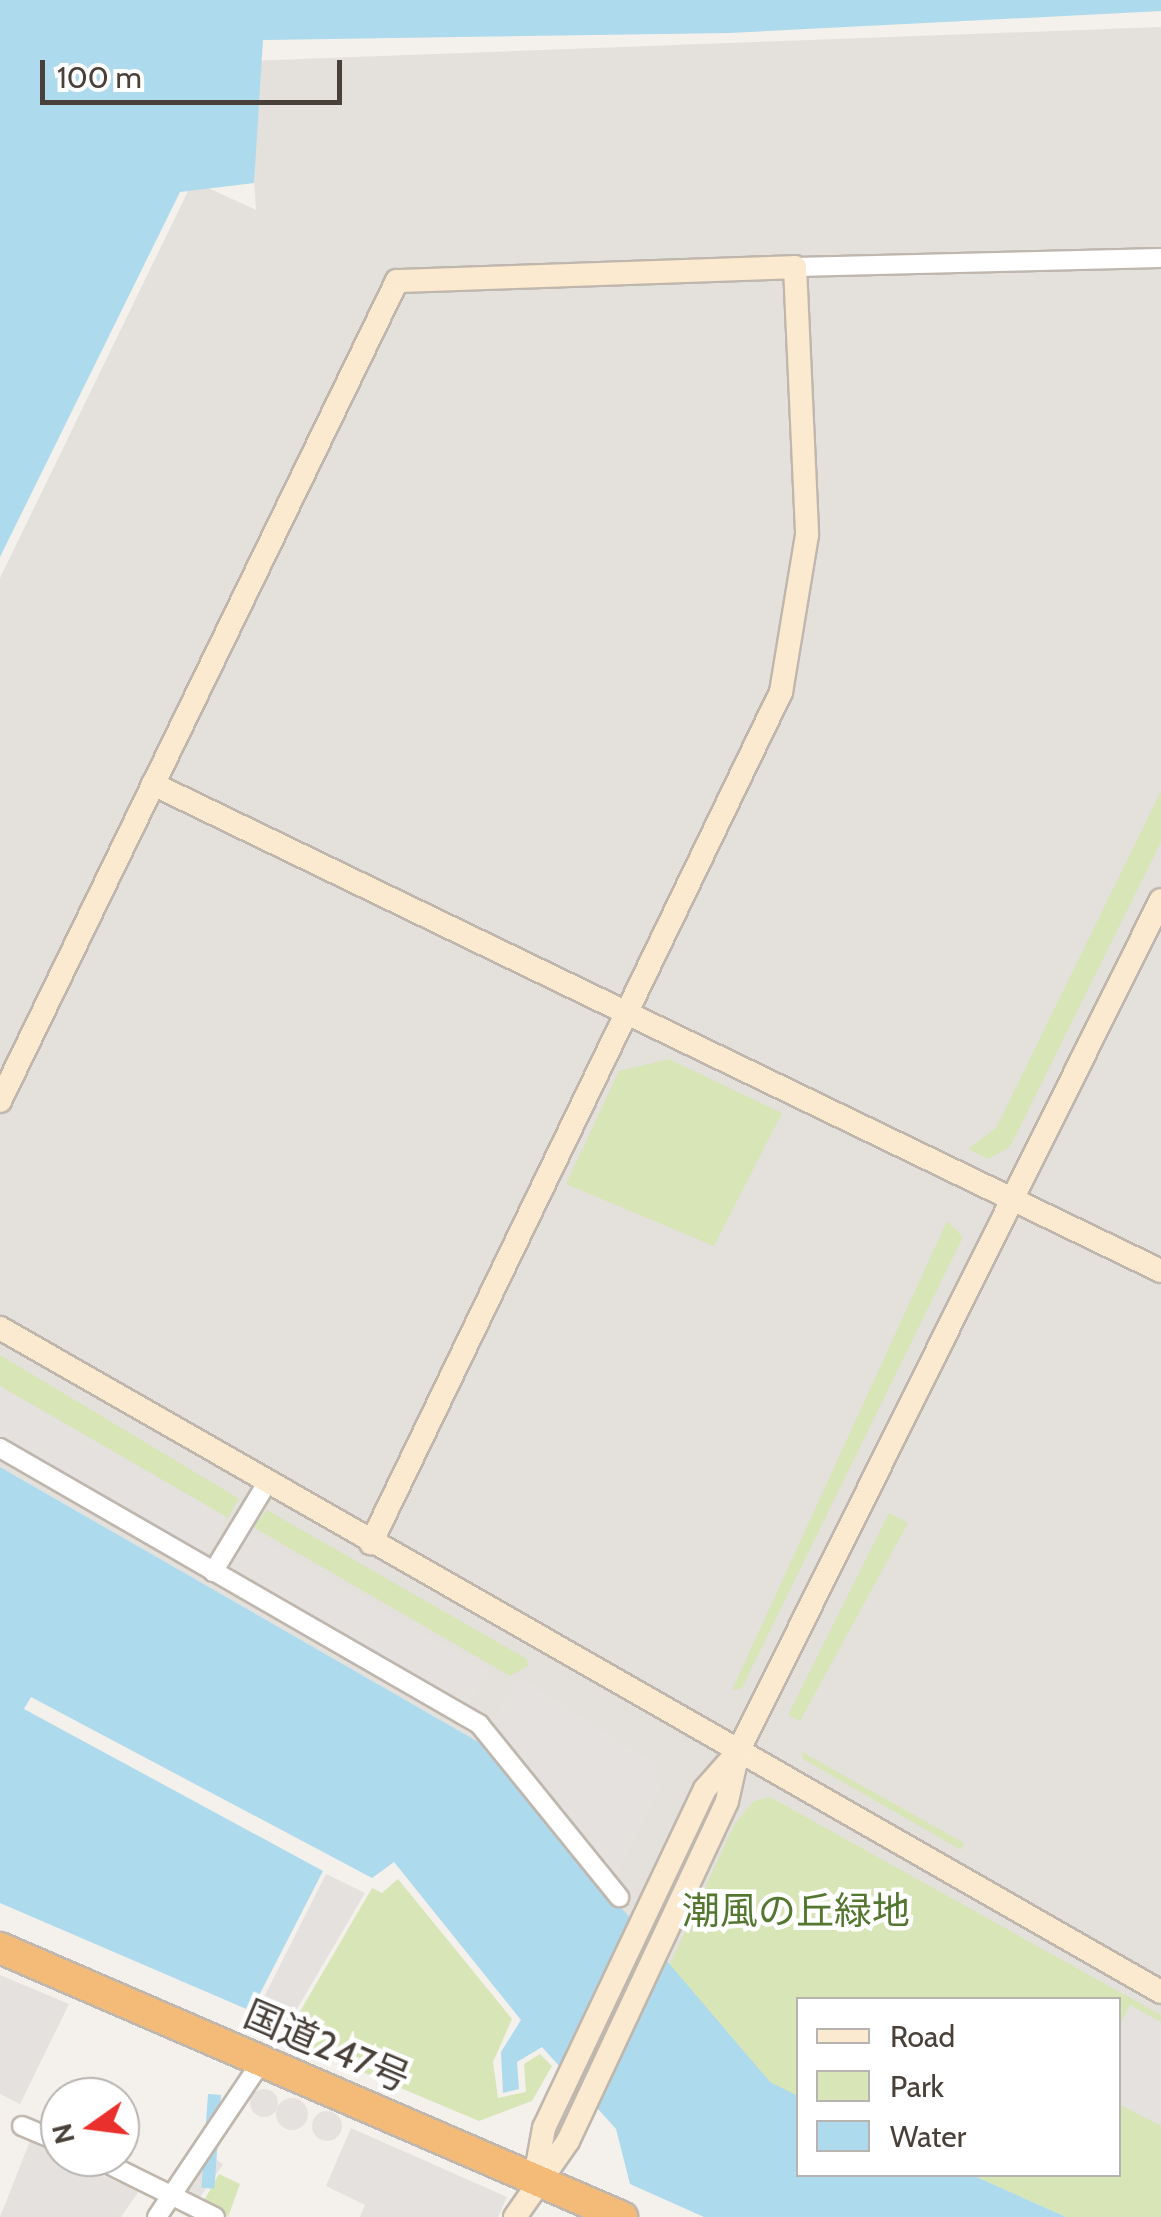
<!DOCTYPE html>
<meta charset="utf-8">
<style>
body{margin:0}
#map{position:relative;width:1161px;height:2217px;overflow:hidden;background:#f4f0eb;font-family:Cabin,"Noto Sans JP",sans-serif}
div>[style]{position:absolute}
.industrial>*{inset:0;background:#e4e0dc}
.green>*{inset:0;background:#d7e5b7;transform-origin:0 0}
.parking>*{inset:0;background:#e4e1df;transform-origin:0 0}
.round{border-radius:50%}
.water>*{inset:0;background:#addaec;transform-origin:0 0}
.roads{filter:drop-shadow(2px 0 #bfb7ae) drop-shadow(-2px 0 #bfb7ae) drop-shadow(0 2px #bfb7ae) drop-shadow(0 -2px #bfb7ae)}
.street>*{height:18px;margin:-9px;padding:0 9px;transform-origin:9px;border-radius:9px;background:#fff}
.secondary>*{height:22px;margin:-11px;padding:0 11px;transform-origin:11px;border-radius:11px;background:#fbeacf}
.highway>*{height:30px;margin:-15px;padding:0 15px;transform-origin:15px;border-radius:15px;background:#f4ba77}
span{translate:-50% -50%;white-space:nowrap;text-align:center;line-height:1.15;-webkit-text-stroke:9px #fff;paint-order:stroke}
.park-label{font-size:38px;color:#547730}
.street-label{font-size:38px;color:#484039}
.legend{position:absolute;left:796px;top:1997px;width:325px;height:180px;box-sizing:border-box;background:#fff;border:2px solid #b6b3b0;margin:0;padding:12px 18px;list-style:none;font-size:30px;color:#484039}
.legend li{display:flex;align-items:center;gap:20px;height:50px}
.legend b{width:50px;border:2px solid #b6b3b0}
.north{position:absolute;left:40px;top:2077px;width:100px;height:100px;box-sizing:border-box;background:#fff;border:2px solid #b6b3b0;border-radius:50%;rotate:256deg;font-size:28px;font-weight:700;line-height:40px;text-align:center;color:#484039}
.north::after{content:'';display:block;margin:auto;width:35px;height:45px;background:#ea302c;clip-path:polygon(50% 0,100% 100%,50% 72%,0 100%)}
.scale{position:absolute;left:40px;top:60px;width:302px;height:45px;box-sizing:border-box;border:5px solid #484039;border-top:0;padding-left:12px;font-size:30px;line-height:35px;white-space:nowrap;color:#484039;-webkit-text-stroke:8px #fff;paint-order:stroke}
</style>
<div id="map">
<div class="industrial">
<div style="clip-path:polygon(1161px 27px,1161px 2217px,1066px 2217px,972px 2175px,1118px 2174px,1118px 2000px,798px 2000px,798px 2096px,770px 2083px,482px 1744px,0 1467px,0 578px,193px 181px,256px 210px,247px 61px)"></div>
</div>
<div class="green">
<div style="clip-path:polygon(1161px 791px,1161px 842px,1010px 1147px,988px 1159px,968px 1149px,996px 1128px)"></div>
<div style="clip-path:polygon(669px 1059px,782px 1113px,714px 1246px,566px 1184px,619px 1071px)"></div>
<div style="clip-path:polygon(947px 1221px,963px 1237px,742px 1688px,732px 1690px)"></div>
<div style="left:0;top:1355px;width:279px;height:28px;rotate:31deg"></div>
<div style="clip-path:polygon(267px 1510px,527px 1659px,528px 1666px,510px 1676px,253px 1527px)"></div>
<div style="clip-path:polygon(889px 1513px,908px 1523px,800px 1721px,788px 1715px)"></div>
<div style="clip-path:polygon(802px 1752px,964px 1843px,961px 1850px,803px 1759px)"></div>
<div style="clip-path:polygon(770px 1797px,1161px 2015px,1161px 2217px,1066px 2217px,972px 2175px,1118px 2174px,1118px 2000px,798px 2000px,798px 2096px,770px 2083px,669px 1966px,734px 1825px,754px 1801px)"></div>
<div style="clip-path:polygon(398px 1879px,512px 2019px,493px 2062px,498px 2098px,526px 2092px,524px 2064px,540px 2054px,552px 2066px,532px 2101px,479px 2121px,284px 2039px,372px 1888px,382px 1893px)"></div>
<div style="clip-path:polygon(219px 2174px,240px 2184px,228px 2217px,202px 2204px)"></div>
</div>
<div class="parking">
<div style="left:0;top:1386px;width:262px;height:51px;rotate:30deg"></div>
<div style="left:249px;top:1531px;width:278px;height:48px;rotate:30deg"></div>
<div style="clip-path:polygon(518px 1676px,655px 1764px,659px 1788px,613px 1880px,490px 1728px)"></div>
<div style="clip-path:polygon(326px 1874px,365px 1893px,287px 2026px,256px 2013px)"></div>
<div style="clip-path:polygon(0 1975px,69px 2004px,20px 2104px,0 2094px)"></div>
<div style="clip-path:polygon(1130px 2005px,1161px 2022px,1161px 2126px,1119px 2104px,1119px 2027px)"></div>
<div class="round" style="left:250px;top:2089px;width:28px;height:28px"></div>
<div class="round" style="left:276px;top:2098px;width:32px;height:32px"></div>
<div class="round" style="left:312px;top:2111px;width:30px;height:30px"></div>
<div style="clip-path:polygon(351px 2128px,507px 2197px,498px 2217px,360px 2217px,365px 2205px,326px 2186px)"></div>
<div style="clip-path:polygon(30px 2141px,60px 2157px,139px 2191px,121px 2217px,0 2217px)"></div>
<div style="left:210px;top:2155px;width:16px;height:46px;rotate:35deg"></div>
</div>
<div class="water">
<div style="clip-path:polygon(0 0,1161px 0,1161px 11px,730px 33px,263px 40px,254px 183px,180px 192px,0 557px)"></div>
<div style="clip-path:polygon(0 1467px,482px 1744px,770px 2082px,798px 2096px,798px 2174px,972px 2175px,1066px 2217px,704px 2217px,630px 2184px,616px 2129px,542px 2047px,517px 2062px,519px 2089px,503px 2093px,501px 2052px,521px 2020px,394px 1862px,372px 1878px,31px 1697px,24px 1709px,323px 1871px,251px 2011px,0 1903px)"></div>
<div style="left:208px;top:2094px;width:13px;height:94px;rotate:4deg"></div>
</div>
<div class="roads">
<div class="street">
<div style="left:795px;top:267px;width:366px;rotate:-1.4deg"></div>
<div style="left:0;top:1448px;width:553px;rotate:29.95deg"></div>
<div style="left:479px;top:1724px;width:223px;rotate:51deg"></div>
<div style="left:213px;top:1572px;width:104px;rotate:-58.8deg"></div>
<div style="left:22px;top:2126px;width:41px;rotate:22.8deg"></div>
<div style="left:94px;top:2157px;width:135px;rotate:26.4deg"></div>
<div style="left:157px;top:2217px;width:187px;rotate:-56.1deg"></div>
</div>
<div class="secondary">
<div style="left:153px;top:784px;width:1119px;rotate:25.79deg"></div>
<div style="left:0;top:1101px;width:911px;rotate:-64.17deg"></div>
<div style="left:397px;top:281px;width:398px;rotate:-2deg"></div>
<div style="left:795px;top:267px;width:268px;rotate:87.4deg"></div>
<div style="left:807px;top:535px;width:159px;rotate:99.4deg"></div>
<div style="left:781px;top:692px;width:945px;rotate:115.72deg"></div>
<div style="left:0;top:1328px;width:1337px;rotate:29.77deg"></div>
<div style="left:535px;top:2177px;width:50px;rotate:-79.6deg"></div>
<div style="left:544px;top:2128px;width:375px;rotate:-64.6deg"></div>
<div style="left:705px;top:1789px;width:48px;rotate:-48.4deg"></div>
<div style="left:515px;top:2217px;width:93px;rotate:-55.1deg"></div>
<div style="left:568px;top:2141px;width:375px;rotate:-64.9deg"></div>
<div style="left:727px;top:1801px;width:50px;rotate:-77.3deg"></div>
<div style="left:738px;top:1752px;width:951px;rotate:-63.6deg"></div>
</div>
<div class="highway">
<div style="left:0;top:1948px;width:678px;rotate:23.39deg"></div>
</div>
</div>
<div class="park-label">
<span style="left:796px;top:1911px">潮風の丘緑地</span>
</div>
<div class="street-label">
<span style="left:327px;top:2046px;rotate:23deg">国道247号</span>
</div>
<ul class="legend">
<li><b style="height:12px;background:#fbeacf"></b>Road</li>
<li><b style="height:28px;background:#d7e5b7"></b>Park</li>
<li><b style="height:28px;background:#addaec"></b>Water</li>
</ul>
<div class="north">N</div>
<div class="scale">100 m</div>
</div>
